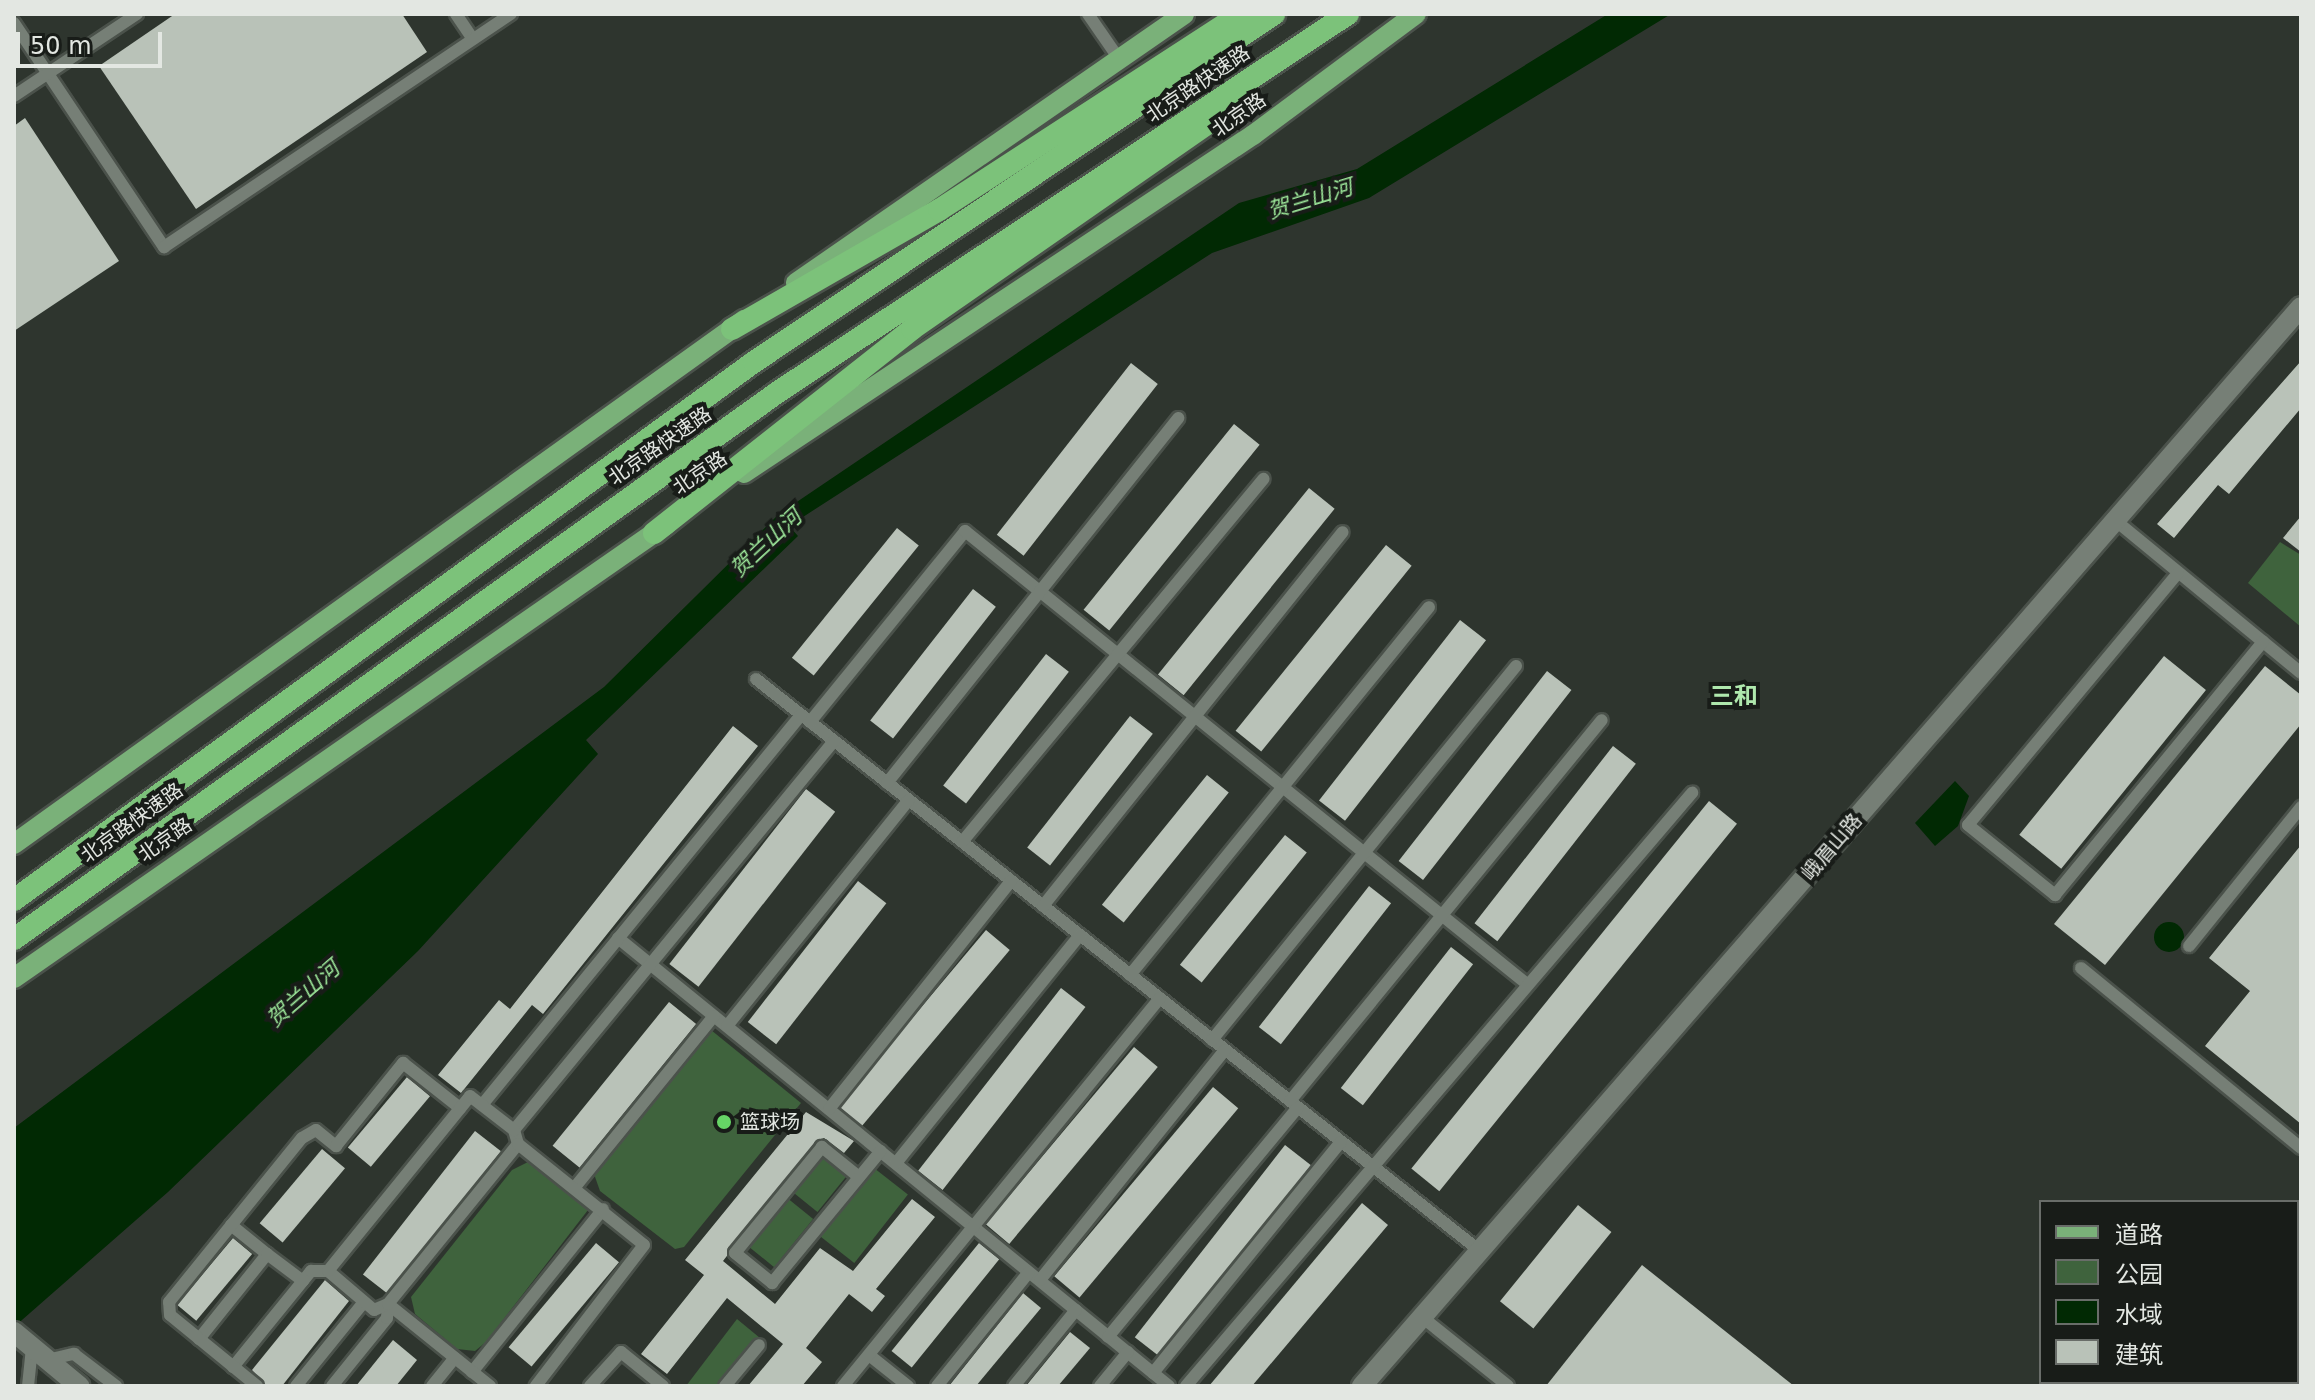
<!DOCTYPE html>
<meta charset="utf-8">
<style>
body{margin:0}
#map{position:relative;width:2315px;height:1400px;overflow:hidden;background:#2e352e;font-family:"DejaVu Sans","Noto Sans SC",sans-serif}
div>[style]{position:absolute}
.green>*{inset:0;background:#3f633d;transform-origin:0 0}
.water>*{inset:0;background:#012903}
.round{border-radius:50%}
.building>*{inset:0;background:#b9c2b8;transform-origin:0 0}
.roads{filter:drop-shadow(2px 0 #4b524b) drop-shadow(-2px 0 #4b524b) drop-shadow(0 2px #4b524b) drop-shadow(0 -2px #4b524b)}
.service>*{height:12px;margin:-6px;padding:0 6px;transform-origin:6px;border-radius:6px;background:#767f76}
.tertiary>*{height:20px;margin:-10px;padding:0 10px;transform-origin:10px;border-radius:10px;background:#767f76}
.primary>*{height:20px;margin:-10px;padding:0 10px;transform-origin:10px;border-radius:10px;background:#7ab179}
.trunk>*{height:22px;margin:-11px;padding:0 11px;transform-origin:11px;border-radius:11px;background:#7cc27a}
.dots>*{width:22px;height:22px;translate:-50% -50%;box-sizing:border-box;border:4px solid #181c18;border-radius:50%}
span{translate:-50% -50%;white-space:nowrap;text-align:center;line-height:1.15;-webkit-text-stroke:8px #181c18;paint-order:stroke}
.street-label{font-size:20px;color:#e3e7e2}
.poi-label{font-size:20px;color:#e3e7e2}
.left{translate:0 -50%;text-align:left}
.water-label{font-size:22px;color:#9ce699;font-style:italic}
.quarter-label{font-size:24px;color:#afe8ad;font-weight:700}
.frame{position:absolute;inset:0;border:16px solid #e3e7e2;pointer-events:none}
.legend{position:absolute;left:2039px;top:1200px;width:260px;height:184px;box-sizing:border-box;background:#181c18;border:2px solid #696d69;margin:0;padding:10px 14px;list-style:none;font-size:24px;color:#e3e7e2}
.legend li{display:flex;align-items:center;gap:16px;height:40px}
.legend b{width:40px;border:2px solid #696d69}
.scale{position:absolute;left:16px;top:32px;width:146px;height:36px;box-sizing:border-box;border:4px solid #e3e7e2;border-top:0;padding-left:10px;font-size:24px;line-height:28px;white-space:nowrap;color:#e3e7e2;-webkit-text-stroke:6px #181c18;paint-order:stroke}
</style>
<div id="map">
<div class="green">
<div style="clip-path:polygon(2280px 542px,2301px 555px,2301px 627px,2248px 583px)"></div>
<div style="clip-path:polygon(711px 1030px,801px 1103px,684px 1247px,675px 1249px,600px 1191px,594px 1174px)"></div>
<div style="left:822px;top:1154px;width:33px;height:48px;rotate:39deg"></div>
<div style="clip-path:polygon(530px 1161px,588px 1210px,486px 1342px,475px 1351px,457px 1349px,415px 1314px,411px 1297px,512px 1170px)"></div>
<div style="left:874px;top:1168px;width:43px;height:87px;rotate:38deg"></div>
<div style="left:786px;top:1197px;width:35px;height:62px;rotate:39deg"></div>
<div style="clip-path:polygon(737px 1319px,760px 1338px,720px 1386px,686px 1386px)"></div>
</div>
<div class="water">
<div style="clip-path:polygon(1608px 14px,1671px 14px,1369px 198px,1212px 253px,789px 526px,798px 536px,586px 740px,598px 754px,418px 951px,168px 1192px,14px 1327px,14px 1128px,604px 687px,779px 514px,1239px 203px,1357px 169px)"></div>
<div style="clip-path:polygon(1955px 781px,1969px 796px,1958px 826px,1935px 846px,1915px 823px)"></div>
<div class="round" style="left:2154px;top:922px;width:30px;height:30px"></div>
</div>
<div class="building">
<div style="clip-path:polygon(175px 14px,402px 14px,427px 52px,196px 209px,99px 66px)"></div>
<div style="clip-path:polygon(25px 118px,119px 261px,14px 331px,14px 126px)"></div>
<div style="clip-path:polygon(2301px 361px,2301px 408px,2229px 494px,2218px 485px,2174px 538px,2157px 524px)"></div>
<div style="left:1131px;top:363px;width:34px;height:218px;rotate:38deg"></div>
<div style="left:1234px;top:424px;width:33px;height:239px;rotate:39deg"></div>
<div style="left:1309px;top:488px;width:33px;height:240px;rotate:39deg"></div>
<div style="clip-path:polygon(2301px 516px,2301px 552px,2283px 538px)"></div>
<div style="left:897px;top:528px;width:28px;height:167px;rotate:39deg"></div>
<div style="left:1386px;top:545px;width:33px;height:239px;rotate:39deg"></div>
<div style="left:973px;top:589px;width:29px;height:167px;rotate:38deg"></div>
<div style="left:1460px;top:620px;width:33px;height:229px;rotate:38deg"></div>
<div style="left:1046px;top:654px;width:29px;height:167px;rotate:38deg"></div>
<div style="left:2164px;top:656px;width:54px;height:230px;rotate:39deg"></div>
<div style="clip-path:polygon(2265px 666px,2301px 695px,2301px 724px,2105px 965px,2054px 924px)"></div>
<div style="left:1547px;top:671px;width:31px;height:241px;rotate:38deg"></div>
<div style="left:1130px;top:716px;width:29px;height:167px;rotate:38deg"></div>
<div style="clip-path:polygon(733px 726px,758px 746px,543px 1014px,532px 1005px,461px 1093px,438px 1075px,499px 1000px,510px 1009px)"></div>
<div style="left:1613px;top:746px;width:29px;height:225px;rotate:38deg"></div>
<div style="left:1207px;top:775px;width:28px;height:167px;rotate:39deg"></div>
<div style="left:806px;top:789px;width:37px;height:222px;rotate:38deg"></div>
<div style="left:1709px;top:801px;width:36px;height:473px;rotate:39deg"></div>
<div style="left:1285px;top:835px;width:28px;height:167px;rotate:39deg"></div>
<div style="clip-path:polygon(2301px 845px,2301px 1124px,2205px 1046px,2250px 991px,2209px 958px)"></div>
<div style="left:858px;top:881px;width:36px;height:179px;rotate:38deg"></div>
<div style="left:1369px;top:886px;width:28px;height:179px;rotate:38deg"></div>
<div style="left:986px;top:930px;width:31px;height:230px;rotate:40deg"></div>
<div style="left:1451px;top:947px;width:28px;height:179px;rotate:38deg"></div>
<div style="left:1061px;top:988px;width:31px;height:232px;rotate:38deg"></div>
<div style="left:669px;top:1002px;width:35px;height:185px;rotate:39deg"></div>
<div style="left:1134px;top:1047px;width:31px;height:231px;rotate:40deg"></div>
<div style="left:407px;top:1077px;width:30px;height:92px;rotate:40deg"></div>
<div style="left:1213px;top:1087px;width:33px;height:247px;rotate:40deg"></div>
<div style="clip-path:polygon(806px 1112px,854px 1141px,844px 1153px,824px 1138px,816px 1141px,723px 1261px,775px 1304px,820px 1248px,853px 1271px,912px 1199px,935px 1217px,876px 1289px,885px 1296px,872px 1312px,849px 1294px,806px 1348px,822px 1362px,802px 1386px,748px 1386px,783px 1344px,727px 1298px,667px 1374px,641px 1354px,704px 1275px,685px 1260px)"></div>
<div style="left:475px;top:1131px;width:33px;height:182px;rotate:38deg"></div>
<div style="left:1285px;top:1145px;width:33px;height:244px;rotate:38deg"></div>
<div style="left:322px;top:1149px;width:30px;height:97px;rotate:40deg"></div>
<div style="clip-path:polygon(1362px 1203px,1388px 1225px,1252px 1386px,1209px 1386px)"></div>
<div style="left:1578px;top:1205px;width:43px;height:124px;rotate:39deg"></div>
<div style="left:233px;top:1238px;width:25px;height:87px;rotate:40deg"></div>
<div style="left:596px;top:1243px;width:30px;height:136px;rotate:40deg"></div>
<div style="left:979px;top:1243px;width:26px;height:139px;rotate:39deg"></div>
<div style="clip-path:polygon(1642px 1265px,1794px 1386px,1546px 1386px)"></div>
<div style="clip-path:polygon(325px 1280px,349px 1301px,282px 1386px,266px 1386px,252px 1370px)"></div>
<div style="clip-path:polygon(1023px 1293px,1041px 1308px,976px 1386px,949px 1386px)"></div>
<div style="clip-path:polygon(1070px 1332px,1090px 1348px,1058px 1386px,1026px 1386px)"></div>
<div style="clip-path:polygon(393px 1340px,417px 1360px,396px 1386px,356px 1386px)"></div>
</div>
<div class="roads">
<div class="service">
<div style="left:456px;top:14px;width:30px;rotate:56deg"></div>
<div style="left:1088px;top:14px;width:51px;rotate:55.4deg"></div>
<div style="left:14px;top:23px;width:270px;rotate:56.2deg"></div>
<div style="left:164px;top:247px;width:418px;rotate:-33.9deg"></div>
<div style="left:14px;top:96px;width:148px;rotate:-33.7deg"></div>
<div style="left:2116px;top:521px;width:239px;rotate:39.4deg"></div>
<div style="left:2178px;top:573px;width:328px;rotate:129.8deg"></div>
<div style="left:1968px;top:825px;width:112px;rotate:38.8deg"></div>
<div style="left:2055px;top:895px;width:328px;rotate:-50.6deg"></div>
<div style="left:756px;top:679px;width:923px;rotate:38.31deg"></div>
<div style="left:810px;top:722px;width:246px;rotate:-50.9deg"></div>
<div style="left:965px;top:531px;width:722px;rotate:38.87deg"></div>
<div style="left:887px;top:783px;width:467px;rotate:-51.4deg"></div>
<div style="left:962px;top:842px;width:472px;rotate:-50.3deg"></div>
<div style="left:1043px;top:906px;width:479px;rotate:-51.3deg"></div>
<div style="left:618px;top:938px;width:710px;rotate:39.11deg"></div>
<div style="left:2189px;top:946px;width:179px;rotate:-51.1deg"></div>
<div style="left:2081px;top:968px;width:284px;rotate:39.3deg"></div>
<div style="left:1130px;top:975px;width:474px;rotate:-50.9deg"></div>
<div style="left:727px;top:1026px;width:290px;rotate:-51.2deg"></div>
<div style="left:1212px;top:1040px;width:482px;rotate:-50.9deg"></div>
<div style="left:1290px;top:1101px;width:492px;rotate:-50.7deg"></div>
<div style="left:482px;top:1105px;width:504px;rotate:-50.72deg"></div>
<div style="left:829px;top:1109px;width:292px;rotate:-51.4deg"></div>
<div style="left:518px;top:1144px;width:15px;rotate:-106deg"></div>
<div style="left:514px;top:1130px;width:504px;rotate:-50.56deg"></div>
<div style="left:896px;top:1163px;width:293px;rotate:-51.1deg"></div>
<div style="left:859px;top:1177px;width:48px;rotate:-141deg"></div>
<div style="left:822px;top:1147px;width:137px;rotate:129.4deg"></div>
<div style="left:735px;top:1253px;width:48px;rotate:39deg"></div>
<div style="left:772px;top:1283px;width:171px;rotate:-50.5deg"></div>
<div style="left:575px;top:1187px;width:220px;rotate:-50.9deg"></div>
<div style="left:231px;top:1225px;width:46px;rotate:38.9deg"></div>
<div style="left:1040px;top:1280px;width:295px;rotate:-51.2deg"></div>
<div style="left:1422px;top:1317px;width:110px;rotate:38.7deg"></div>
<div style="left:1108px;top:1337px;width:298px;rotate:-50.4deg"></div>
<div style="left:199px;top:1339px;width:109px;rotate:-51.3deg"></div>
<div style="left:267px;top:1254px;width:45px;rotate:36.9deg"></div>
<div style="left:869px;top:1355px;width:50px;rotate:38.5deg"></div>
<div style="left:47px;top:1360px;width:28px;rotate:-13deg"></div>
<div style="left:74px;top:1354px;width:53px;rotate:37.3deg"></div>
<div style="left:233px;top:1367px;width:124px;rotate:-50.9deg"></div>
<div style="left:311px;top:1271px;width:17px"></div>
<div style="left:472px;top:1372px;width:209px;rotate:-51.2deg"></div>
<div style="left:1153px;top:1373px;width:298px;rotate:-50.9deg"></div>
<div style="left:28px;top:1386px;width:39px;rotate:-84deg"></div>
<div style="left:257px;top:1386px;width:112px;rotate:-140.8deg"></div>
<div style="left:170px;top:1315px;width:13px;rotate:-94deg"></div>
<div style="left:169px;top:1302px;width:211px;rotate:-51deg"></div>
<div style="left:302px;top:1138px;width:16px;rotate:-30deg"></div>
<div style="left:316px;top:1130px;width:26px;rotate:39deg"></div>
<div style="left:336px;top:1146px;width:107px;rotate:-51.1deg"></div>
<div style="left:403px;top:1063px;width:73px;rotate:38.3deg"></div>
<div style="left:296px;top:1386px;width:108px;rotate:-51deg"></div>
<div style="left:332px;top:1386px;width:87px;rotate:-51deg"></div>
<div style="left:387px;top:1318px;width:14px;rotate:-86deg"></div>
<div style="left:388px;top:1304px;width:15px;rotate:157deg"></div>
<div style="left:374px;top:1310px;width:60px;rotate:-139.7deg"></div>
<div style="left:328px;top:1271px;width:225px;rotate:-50.9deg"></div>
<div style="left:470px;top:1096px;width:56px;rotate:37.7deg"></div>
<div style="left:432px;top:1386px;width:36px;rotate:-51deg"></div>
<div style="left:490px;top:1386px;width:131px;rotate:-141.2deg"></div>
<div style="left:388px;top:1304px;width:206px;rotate:-50.9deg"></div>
<div style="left:518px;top:1144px;width:161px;rotate:38.7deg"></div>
<div style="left:644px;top:1245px;width:178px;rotate:127.5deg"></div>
<div style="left:590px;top:1386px;width:46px;rotate:-47.6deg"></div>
<div style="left:621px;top:1352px;width:54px;rotate:39deg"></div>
<div style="left:725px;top:1386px;width:53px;rotate:-50.3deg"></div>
<div style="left:843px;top:1386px;width:501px;rotate:-50.75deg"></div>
<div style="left:937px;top:1386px;width:146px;rotate:-51.1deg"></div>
<div style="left:1014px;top:1386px;width:98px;rotate:-50.8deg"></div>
<div style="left:1100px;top:1386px;width:44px;rotate:-50.5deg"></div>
<div style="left:1186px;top:1386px;width:780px;rotate:-49.53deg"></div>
</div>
<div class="tertiary">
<div style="left:14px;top:1332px;width:85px;rotate:39.7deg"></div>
<div style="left:1362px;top:1386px;width:1430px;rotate:-48.97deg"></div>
</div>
<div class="primary">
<div style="left:796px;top:283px;width:472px;rotate:-34.7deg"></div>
<div style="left:744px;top:473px;width:611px;rotate:-33.59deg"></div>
<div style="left:1253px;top:135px;width:203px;rotate:-36.6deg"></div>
<div style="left:14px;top:844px;width:899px;rotate:-35.67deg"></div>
<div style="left:14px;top:978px;width:795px;rotate:-34.81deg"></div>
</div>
<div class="trunk">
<div style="left:732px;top:329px;width:239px;rotate:-29.9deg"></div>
<div style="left:939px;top:210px;width:360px;rotate:-33deg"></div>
<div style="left:654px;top:533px;width:329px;rotate:-38.3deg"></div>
<div style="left:912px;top:329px;width:410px;rotate:-34.8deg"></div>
<div style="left:14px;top:900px;width:915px;rotate:-36.02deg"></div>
<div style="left:754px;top:362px;width:626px;rotate:-33.79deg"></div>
<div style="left:14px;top:939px;width:940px;rotate:-35.6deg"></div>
<div style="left:778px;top:392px;width:684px;rotate:-33.55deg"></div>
</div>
</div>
<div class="dots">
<div style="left:724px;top:1122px;background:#66d466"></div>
</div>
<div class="street-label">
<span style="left:1198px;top:84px;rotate:-34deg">北京路快速路</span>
<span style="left:1239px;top:115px;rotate:-35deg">北京路</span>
<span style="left:660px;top:446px;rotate:-35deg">北京路快速路</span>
<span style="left:700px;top:473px;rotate:-34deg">北京路</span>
<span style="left:132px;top:823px;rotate:-36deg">北京路快速路</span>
<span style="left:165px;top:840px;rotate:-35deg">北京路</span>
<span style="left:1832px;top:847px;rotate:-49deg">峨眉山路</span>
</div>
<div class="poi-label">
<span class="left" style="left:740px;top:1122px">篮球场</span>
</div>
<div class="water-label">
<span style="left:1310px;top:199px;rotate:-17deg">贺兰山河</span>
<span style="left:766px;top:543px;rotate:-43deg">贺兰山河</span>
<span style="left:303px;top:994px;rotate:-41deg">贺兰山河</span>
</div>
<div class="quarter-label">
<span style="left:1734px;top:697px">三和</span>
</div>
<div class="frame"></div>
<ul class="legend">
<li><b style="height:10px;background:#7ab179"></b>道路</li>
<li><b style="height:22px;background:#3f633d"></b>公园</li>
<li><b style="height:22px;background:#012903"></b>水域</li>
<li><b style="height:22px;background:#b9c2b8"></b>建筑</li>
</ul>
<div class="scale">50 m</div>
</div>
